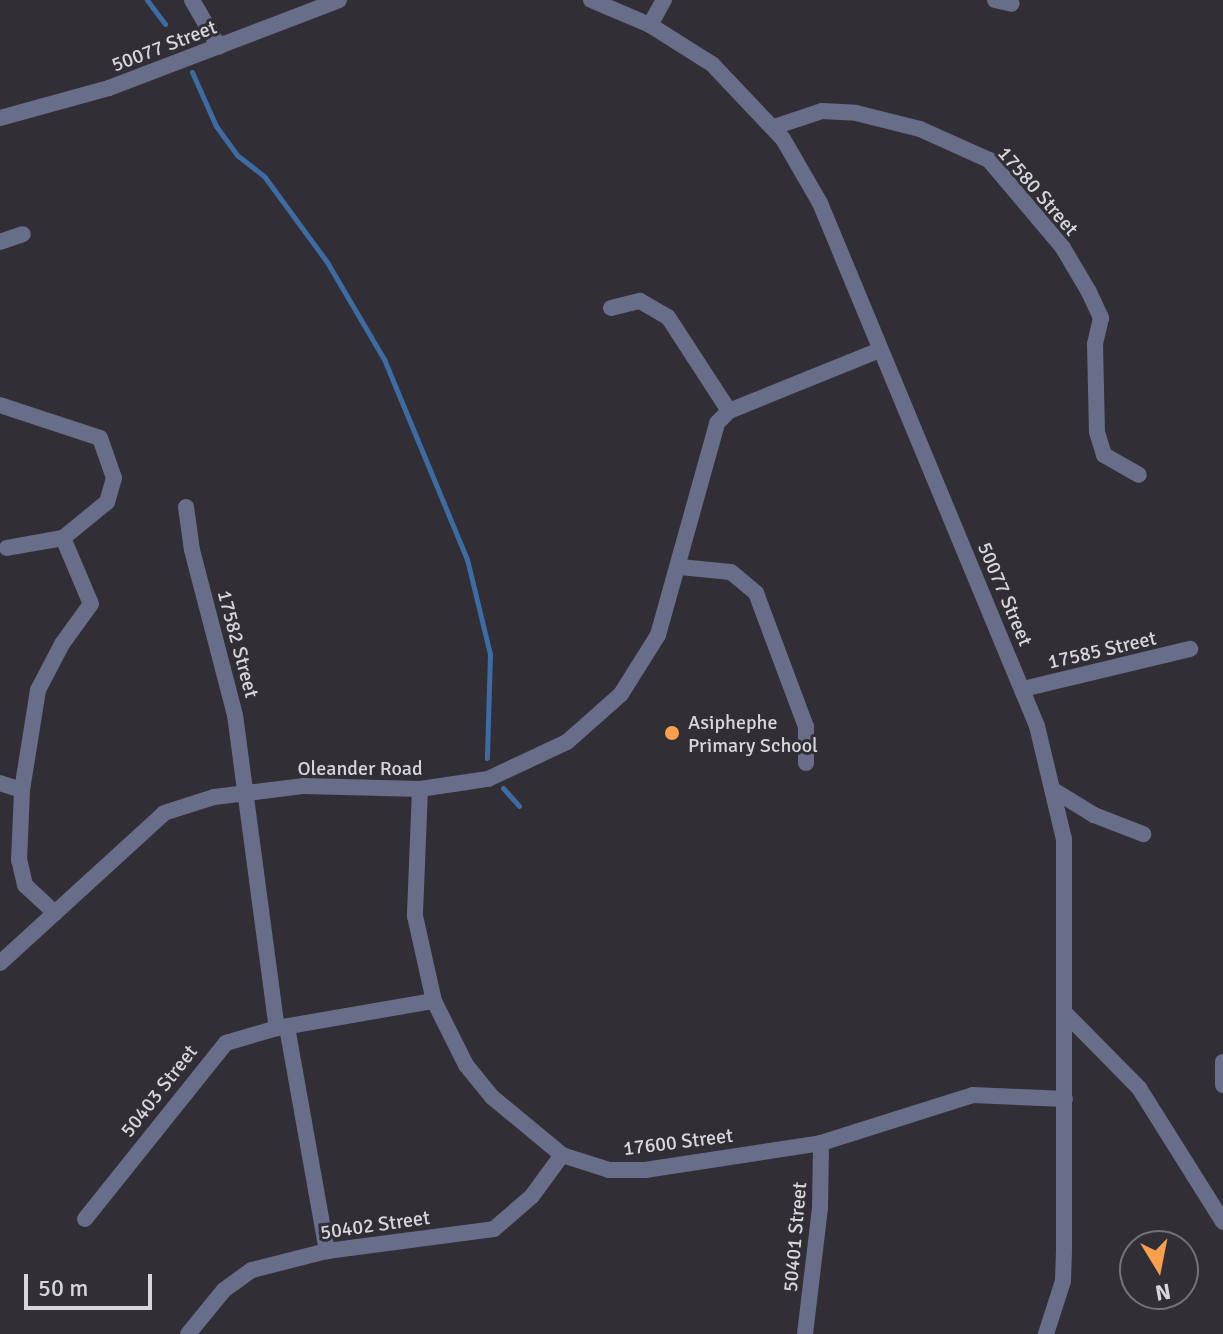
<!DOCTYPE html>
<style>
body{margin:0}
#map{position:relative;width:1223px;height:1334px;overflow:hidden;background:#312f35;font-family:Signika,sans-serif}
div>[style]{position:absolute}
.stream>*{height:5px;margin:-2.5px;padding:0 2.5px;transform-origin:2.5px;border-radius:2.5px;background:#3d6ba3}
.street>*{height:16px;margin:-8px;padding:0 8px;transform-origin:8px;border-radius:8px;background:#686d8a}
.dots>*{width:22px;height:22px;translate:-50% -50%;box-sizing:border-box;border:4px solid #312f35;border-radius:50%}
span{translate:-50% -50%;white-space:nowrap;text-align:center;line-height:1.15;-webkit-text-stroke:6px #312f35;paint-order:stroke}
.street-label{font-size:20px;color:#d7d6da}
.poi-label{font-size:20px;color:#d7d6da}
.left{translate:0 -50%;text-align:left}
.north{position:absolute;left:1119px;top:1230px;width:80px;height:80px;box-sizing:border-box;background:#312f35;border:2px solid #737277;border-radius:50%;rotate:170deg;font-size:22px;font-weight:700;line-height:32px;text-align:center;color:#d7d6da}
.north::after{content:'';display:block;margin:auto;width:28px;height:36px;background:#fa9f4e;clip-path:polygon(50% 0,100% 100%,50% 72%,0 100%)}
.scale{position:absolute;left:24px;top:1274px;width:128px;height:36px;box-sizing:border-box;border:4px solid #d7d6da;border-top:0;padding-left:10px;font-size:24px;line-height:28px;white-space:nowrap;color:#d7d6da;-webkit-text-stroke:6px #312f35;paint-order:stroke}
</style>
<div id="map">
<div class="stream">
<div style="left:147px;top:0;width:30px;rotate:53deg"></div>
<div style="left:192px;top:72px;width:59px;rotate:66deg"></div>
<div style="left:216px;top:126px;width:36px;rotate:54deg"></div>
<div style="left:237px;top:155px;width:34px;rotate:38deg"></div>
<div style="left:264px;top:176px;width:107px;rotate:53.8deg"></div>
<div style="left:327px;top:262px;width:113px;rotate:59.6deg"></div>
<div style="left:384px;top:359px;width:217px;rotate:67.5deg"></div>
<div style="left:467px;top:559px;width:98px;rotate:76.4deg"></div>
<div style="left:490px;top:654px;width:104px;rotate:91.7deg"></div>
<div style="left:503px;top:788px;width:24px;rotate:48deg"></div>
</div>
<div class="street">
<div style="left:192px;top:0;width:54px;rotate:60.1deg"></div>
<div style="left:591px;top:0;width:64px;rotate:23deg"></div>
<div style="left:650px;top:25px;width:73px;rotate:32.2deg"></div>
<div style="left:712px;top:64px;width:103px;rotate:46.6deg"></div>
<div style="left:783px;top:139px;width:74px;rotate:60deg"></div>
<div style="left:820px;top:203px;width:566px;rotate:67.47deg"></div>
<div style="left:1037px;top:726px;width:116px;rotate:76.6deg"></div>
<div style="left:1064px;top:839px;width:412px;rotate:90deg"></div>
<div style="left:1064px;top:1251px;width:30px;rotate:92deg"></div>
<div style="left:1063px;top:1281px;width:56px;rotate:107.8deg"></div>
<div style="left:995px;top:0;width:17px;rotate:13deg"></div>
<div style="left:650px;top:25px;width:29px;rotate:-61deg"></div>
<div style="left:0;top:118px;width:113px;rotate:-15.4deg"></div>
<div style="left:109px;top:88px;width:246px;rotate:-20.9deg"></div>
<div style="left:774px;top:127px;width:51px;rotate:-18.4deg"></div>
<div style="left:822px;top:111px;width:34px;rotate:3deg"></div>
<div style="left:856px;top:113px;width:66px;rotate:14deg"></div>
<div style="left:920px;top:129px;width:76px;rotate:24.2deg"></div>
<div style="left:989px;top:160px;width:115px;rotate:49.9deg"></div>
<div style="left:1063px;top:248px;width:51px;rotate:59.4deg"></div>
<div style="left:1089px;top:292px;width:29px;rotate:65deg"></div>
<div style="left:1101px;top:318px;width:27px;rotate:103deg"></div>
<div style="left:1095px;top:344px;width:88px;rotate:88.7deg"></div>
<div style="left:1097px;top:432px;width:24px;rotate:73deg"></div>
<div style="left:1104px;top:455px;width:40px;rotate:29.7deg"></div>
<div style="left:0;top:242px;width:24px;rotate:-19deg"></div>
<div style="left:611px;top:308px;width:30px;rotate:-14deg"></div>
<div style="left:640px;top:301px;width:32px;rotate:30deg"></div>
<div style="left:668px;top:317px;width:112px;rotate:57deg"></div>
<div style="left:0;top:405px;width:105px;rotate:18.3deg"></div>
<div style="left:100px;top:438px;width:42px;rotate:70.7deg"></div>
<div style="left:114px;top:478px;width:25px;rotate:106deg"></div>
<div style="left:107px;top:502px;width:57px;rotate:140.7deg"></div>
<div style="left:63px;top:538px;width:57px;rotate:169.9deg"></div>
<div style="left:186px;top:507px;width:43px;rotate:82.1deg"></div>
<div style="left:192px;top:550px;width:171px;rotate:75.4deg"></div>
<div style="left:235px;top:715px;width:316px;rotate:82.4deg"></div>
<div style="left:680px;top:567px;width:51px;rotate:5.6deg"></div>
<div style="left:731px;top:572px;width:33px;rotate:40deg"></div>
<div style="left:756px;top:593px;width:143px;rotate:69.5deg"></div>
<div style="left:806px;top:727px;width:36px;rotate:90deg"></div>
<div style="left:1023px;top:689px;width:172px;rotate:-13.5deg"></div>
<div style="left:0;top:783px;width:23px;rotate:18deg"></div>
<div style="left:420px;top:789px;width:127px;rotate:92.3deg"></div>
<div style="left:415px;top:916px;width:87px;rotate:77.4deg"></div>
<div style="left:434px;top:1001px;width:72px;rotate:63.4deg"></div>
<div style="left:466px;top:1065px;width:41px;rotate:50.9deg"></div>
<div style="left:492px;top:1097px;width:91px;rotate:39.6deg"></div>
<div style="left:562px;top:1155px;width:49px;rotate:17.7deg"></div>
<div style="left:609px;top:1170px;width:36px"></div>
<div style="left:645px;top:1170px;width:178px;rotate:-8.7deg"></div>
<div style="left:821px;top:1143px;width:159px;rotate:-17.5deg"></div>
<div style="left:973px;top:1095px;width:92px;rotate:2.5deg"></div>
<div style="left:1055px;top:791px;width:46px;rotate:31.6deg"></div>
<div style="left:1094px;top:815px;width:53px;rotate:21.2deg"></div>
<div style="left:55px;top:913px;width:41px;rotate:-137deg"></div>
<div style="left:25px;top:885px;width:26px;rotate:-103deg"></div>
<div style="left:19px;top:860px;width:70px;rotate:-87.5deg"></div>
<div style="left:22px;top:790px;width:101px;rotate:-80.9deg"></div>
<div style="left:38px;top:690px;width:52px;rotate:-62.4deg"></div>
<div style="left:62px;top:644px;width:49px;rotate:-54.1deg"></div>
<div style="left:91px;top:604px;width:72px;rotate:-113deg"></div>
<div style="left:0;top:963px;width:222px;rotate:-42.4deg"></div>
<div style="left:164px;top:813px;width:52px;rotate:-17.7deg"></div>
<div style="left:214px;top:797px;width:91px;rotate:-7deg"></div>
<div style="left:304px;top:786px;width:116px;rotate:1.5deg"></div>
<div style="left:420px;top:789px;width:69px;rotate:-8.4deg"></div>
<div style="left:488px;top:779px;width:87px;rotate:-25.1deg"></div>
<div style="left:567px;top:742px;width:72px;rotate:-41.6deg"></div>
<div style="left:621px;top:694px;width:70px;rotate:-57.9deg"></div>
<div style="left:658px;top:635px;width:220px;rotate:-74.4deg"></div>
<div style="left:717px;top:423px;width:17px;rotate:-45deg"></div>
<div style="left:729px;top:411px;width:163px;rotate:-22deg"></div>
<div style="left:1064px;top:1012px;width:107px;rotate:45.4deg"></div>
<div style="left:1139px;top:1088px;width:158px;rotate:57.9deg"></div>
<div style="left:287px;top:1027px;width:228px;rotate:79.9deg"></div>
<div style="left:1223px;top:1062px;width:23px;rotate:90deg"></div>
<div style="left:85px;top:1219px;width:226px;rotate:-51.3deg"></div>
<div style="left:226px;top:1043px;width:53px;rotate:-16.4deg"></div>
<div style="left:277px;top:1028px;width:159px;rotate:-9.8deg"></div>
<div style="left:188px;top:1334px;width:57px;rotate:-50.7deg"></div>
<div style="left:224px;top:1290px;width:34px;rotate:-36deg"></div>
<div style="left:252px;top:1270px;width:77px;rotate:-14.2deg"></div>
<div style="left:327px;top:1251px;width:168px;rotate:-7.5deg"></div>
<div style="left:494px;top:1229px;width:50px;rotate:-41deg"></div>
<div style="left:532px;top:1196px;width:51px;rotate:-53.8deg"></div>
<div style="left:805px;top:1334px;width:126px;rotate:-83.2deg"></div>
<div style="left:820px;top:1209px;width:66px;rotate:-89.1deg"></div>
</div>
<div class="dots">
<div style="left:672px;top:733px;background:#fa9f4e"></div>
</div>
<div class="street-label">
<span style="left:164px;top:46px;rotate:-21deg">50077 Street</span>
<span style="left:1038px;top:191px;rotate:49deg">17580 Street</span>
<span style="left:1005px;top:594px;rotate:67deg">50077 Street</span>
<span style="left:238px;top:644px;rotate:75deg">17582 Street</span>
<span style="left:1102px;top:650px;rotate:-13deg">17585 Street</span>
<span style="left:360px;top:768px">Oleander Road</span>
<span style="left:159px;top:1091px;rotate:-52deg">50403 Street</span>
<span style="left:678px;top:1142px;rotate:-7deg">17600 Street</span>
<span style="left:375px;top:1225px;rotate:-8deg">50402 Street</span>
<span style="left:795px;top:1237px;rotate:-85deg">50401 Street</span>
</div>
<div class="poi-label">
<span class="left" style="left:688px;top:734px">Asiphephe<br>Primary School</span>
</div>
<div class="north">N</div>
<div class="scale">50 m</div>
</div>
